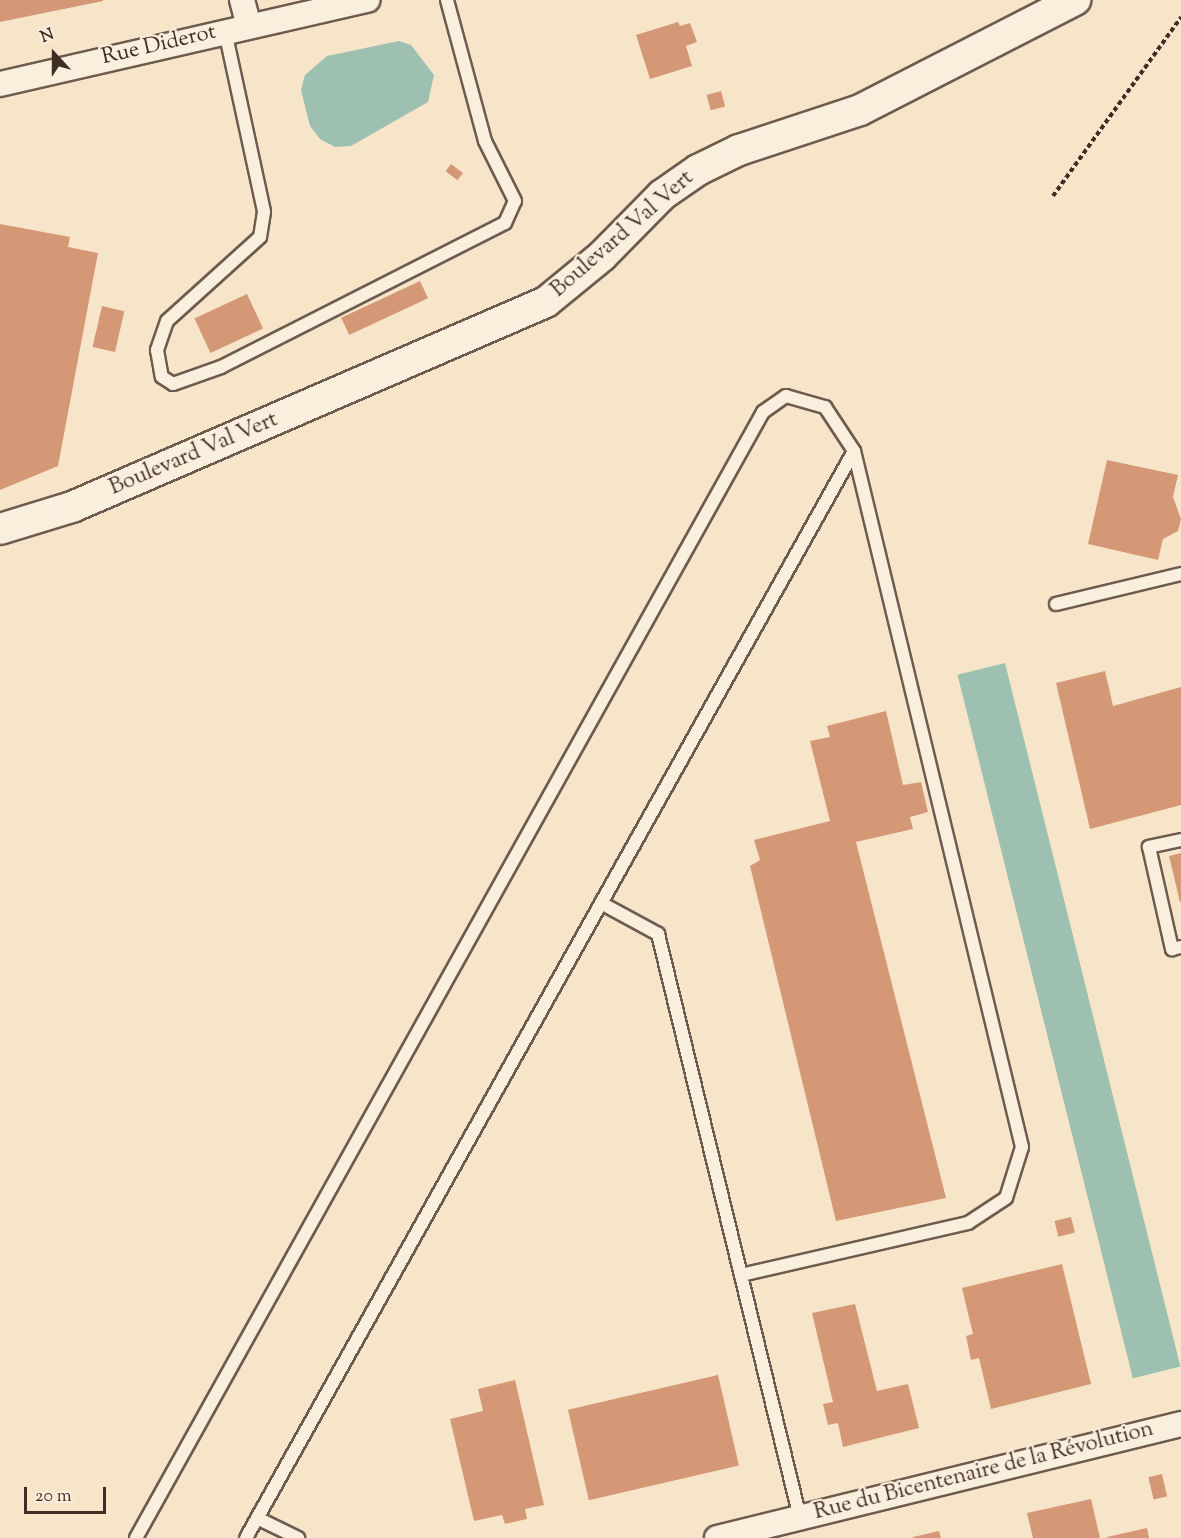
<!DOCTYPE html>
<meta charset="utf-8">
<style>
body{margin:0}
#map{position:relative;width:1181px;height:1538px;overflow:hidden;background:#f7e5ca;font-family:"Sorts Mill Goudy",serif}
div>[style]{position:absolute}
.water>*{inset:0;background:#9ec0b0;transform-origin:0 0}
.building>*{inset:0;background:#d49876;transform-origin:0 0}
.path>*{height:4px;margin-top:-2px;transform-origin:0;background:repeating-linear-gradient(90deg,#412d26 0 4.5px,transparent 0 7.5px)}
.roads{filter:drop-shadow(2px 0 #6e5b4f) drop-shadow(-2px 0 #6e5b4f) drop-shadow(0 2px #6e5b4f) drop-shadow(0 -2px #6e5b4f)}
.service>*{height:12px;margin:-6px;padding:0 6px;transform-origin:6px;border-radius:6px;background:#faeedd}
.minor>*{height:24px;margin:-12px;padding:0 12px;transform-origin:12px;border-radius:12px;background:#faeedd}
.tertiary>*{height:30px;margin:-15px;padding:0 15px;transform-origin:15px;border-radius:15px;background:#faeedd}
span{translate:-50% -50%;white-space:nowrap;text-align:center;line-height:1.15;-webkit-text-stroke:4.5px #faeedd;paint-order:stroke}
.street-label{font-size:22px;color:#412d26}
.north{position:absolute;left:24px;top:24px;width:60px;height:60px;-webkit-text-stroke:4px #faeedd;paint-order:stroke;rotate:339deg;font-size:16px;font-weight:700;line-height:24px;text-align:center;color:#412d26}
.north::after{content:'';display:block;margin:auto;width:21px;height:27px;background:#412d26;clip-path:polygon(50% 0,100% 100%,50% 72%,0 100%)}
.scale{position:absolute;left:24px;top:1487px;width:82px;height:27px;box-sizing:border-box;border:3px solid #412d26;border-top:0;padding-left:8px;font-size:18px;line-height:21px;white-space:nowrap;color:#412d26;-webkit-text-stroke:4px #faeedd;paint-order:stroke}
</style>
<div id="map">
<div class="water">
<div style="clip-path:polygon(399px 41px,411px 45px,434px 75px,428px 102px,351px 146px,335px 147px,320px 139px,310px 126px,301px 90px,305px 75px,327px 56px)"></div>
<div style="left:1005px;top:663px;width:725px;height:49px;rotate:76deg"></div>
</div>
<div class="building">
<div style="clip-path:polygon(0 0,103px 0,103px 1px,0 22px)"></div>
<div style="clip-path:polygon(678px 22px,680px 26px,690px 23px,697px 42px,686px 46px,692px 66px,650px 79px,636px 35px)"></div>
<div style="left:721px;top:91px;width:16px;height:15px;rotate:75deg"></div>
<div style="left:451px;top:164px;width:15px;height:9px;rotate:37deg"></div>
<div style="clip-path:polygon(0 224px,70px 237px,68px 247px,98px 253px,58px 466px,0 490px)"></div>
<div style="left:420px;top:281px;width:19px;height:87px;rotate:65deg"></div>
<div style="left:247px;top:294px;width:38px;height:58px;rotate:65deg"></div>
<div style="left:102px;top:306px;width:23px;height:42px;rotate:13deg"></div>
<div style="clip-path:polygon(1107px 460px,1178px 475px,1173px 497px,1181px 519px,1178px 531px,1163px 539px,1158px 560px,1088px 544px)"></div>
<div style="clip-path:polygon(1105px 671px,1113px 706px,1181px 687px,1181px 805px,1090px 829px,1056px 683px)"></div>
<div style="clip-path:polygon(886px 711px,903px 785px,921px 782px,928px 812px,910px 817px,913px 829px,856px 842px,946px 1198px,836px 1221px,750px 866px,760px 860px,754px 840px,830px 821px,810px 741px,830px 737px,827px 726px)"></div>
<div style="clip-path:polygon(1181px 853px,1181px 902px,1180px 902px,1169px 856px)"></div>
<div style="left:1071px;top:1217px;width:16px;height:17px;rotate:76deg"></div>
<div style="clip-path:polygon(1062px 1264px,1091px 1384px,991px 1409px,979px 1358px,971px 1360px,966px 1336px,973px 1334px,962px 1288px)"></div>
<div style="clip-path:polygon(855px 1304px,877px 1391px,908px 1384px,919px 1428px,843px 1447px,838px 1423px,828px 1425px,823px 1404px,833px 1402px,812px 1313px)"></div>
<div style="left:718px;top:1375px;width:93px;height:154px;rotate:77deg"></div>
<div style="clip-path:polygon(515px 1380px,544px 1505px,525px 1509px,527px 1519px,505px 1524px,502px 1515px,474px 1521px,450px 1419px,483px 1411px,478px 1389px)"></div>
<div style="left:1162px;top:1474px;width:23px;height:14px;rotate:77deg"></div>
<div style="clip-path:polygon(1091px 1499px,1100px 1538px,1033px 1538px,1027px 1513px)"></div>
<div style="clip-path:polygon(1147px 1528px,1149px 1538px,1107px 1538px,1107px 1537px)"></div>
<div style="clip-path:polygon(939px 1531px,941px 1538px,913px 1538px,913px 1537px)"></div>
</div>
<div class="path">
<div style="left:1053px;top:196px;width:220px;rotate:-54.4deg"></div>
</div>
<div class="roads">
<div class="service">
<div style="left:225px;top:31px;width:185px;rotate:77.8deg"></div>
<div style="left:264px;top:212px;width:25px;rotate:99deg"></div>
<div style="left:260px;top:237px;width:125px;rotate:137.9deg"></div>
<div style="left:167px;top:321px;width:31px;rotate:109deg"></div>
<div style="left:157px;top:350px;width:27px;rotate:80deg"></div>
<div style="left:162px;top:377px;width:13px;rotate:32deg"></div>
<div style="left:173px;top:384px;width:51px;rotate:-19.5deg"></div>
<div style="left:221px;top:367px;width:318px;rotate:-26.9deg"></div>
<div style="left:505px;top:223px;width:24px;rotate:-66deg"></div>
<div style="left:515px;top:201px;width:67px;rotate:-116.6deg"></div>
<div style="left:485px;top:141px;width:146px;rotate:-105.1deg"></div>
<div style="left:1056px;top:604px;width:129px;rotate:-13.5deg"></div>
<div style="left:1181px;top:840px;width:33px;rotate:168deg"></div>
<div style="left:1149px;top:847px;width:105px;rotate:77.3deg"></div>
<div style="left:1172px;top:949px;width:9px;rotate:-13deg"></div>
<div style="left:601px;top:903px;width:65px;rotate:28.5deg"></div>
<div style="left:658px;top:934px;width:601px;rotate:76.33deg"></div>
<div style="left:257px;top:1518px;width:46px;rotate:26deg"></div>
<div style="left:136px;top:1538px;width:1289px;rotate:-60.89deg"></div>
<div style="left:763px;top:412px;width:28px;rotate:-35deg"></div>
<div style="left:786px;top:396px;width:41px;rotate:15.8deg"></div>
<div style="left:825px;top:407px;width:53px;rotate:56.6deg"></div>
<div style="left:854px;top:451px;width:716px;rotate:76.43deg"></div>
<div style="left:1022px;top:1147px;width:53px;rotate:107.4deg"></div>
<div style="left:1006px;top:1198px;width:45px;rotate:146.7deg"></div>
<div style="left:968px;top:1223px;width:233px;rotate:167.1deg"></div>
<div style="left:246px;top:1538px;width:1245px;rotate:-60.78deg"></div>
</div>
<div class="minor">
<div style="left:242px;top:0;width:27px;rotate:75deg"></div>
<div style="left:0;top:84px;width:377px;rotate:-12.9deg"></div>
<div style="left:717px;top:1538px;width:478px;rotate:-13.8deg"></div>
</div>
<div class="tertiary">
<div style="left:0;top:529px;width:75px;rotate:-17deg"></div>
<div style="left:72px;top:507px;width:516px;rotate:-23.39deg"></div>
<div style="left:546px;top:302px;width:72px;rotate:-39.4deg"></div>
<div style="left:602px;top:256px;width:86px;rotate:-45.5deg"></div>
<div style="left:662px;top:195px;width:44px;rotate:-34.8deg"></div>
<div style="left:698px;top:170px;width:46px;rotate:-26deg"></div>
<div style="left:739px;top:150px;width:127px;rotate:-18.3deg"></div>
<div style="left:860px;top:110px;width:242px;rotate:-27.1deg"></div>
</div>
</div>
<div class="street-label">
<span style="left:159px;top:46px;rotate:-13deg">Rue Diderot</span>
<span style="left:623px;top:235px;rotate:-41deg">Boulevard Val Vert</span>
<span style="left:194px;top:455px;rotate:-23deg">Boulevard Val Vert</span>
<span style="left:984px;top:1472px;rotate:-14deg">Rue du Bicentenaire de la Révolution</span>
</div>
<div class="north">N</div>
<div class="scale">20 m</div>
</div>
